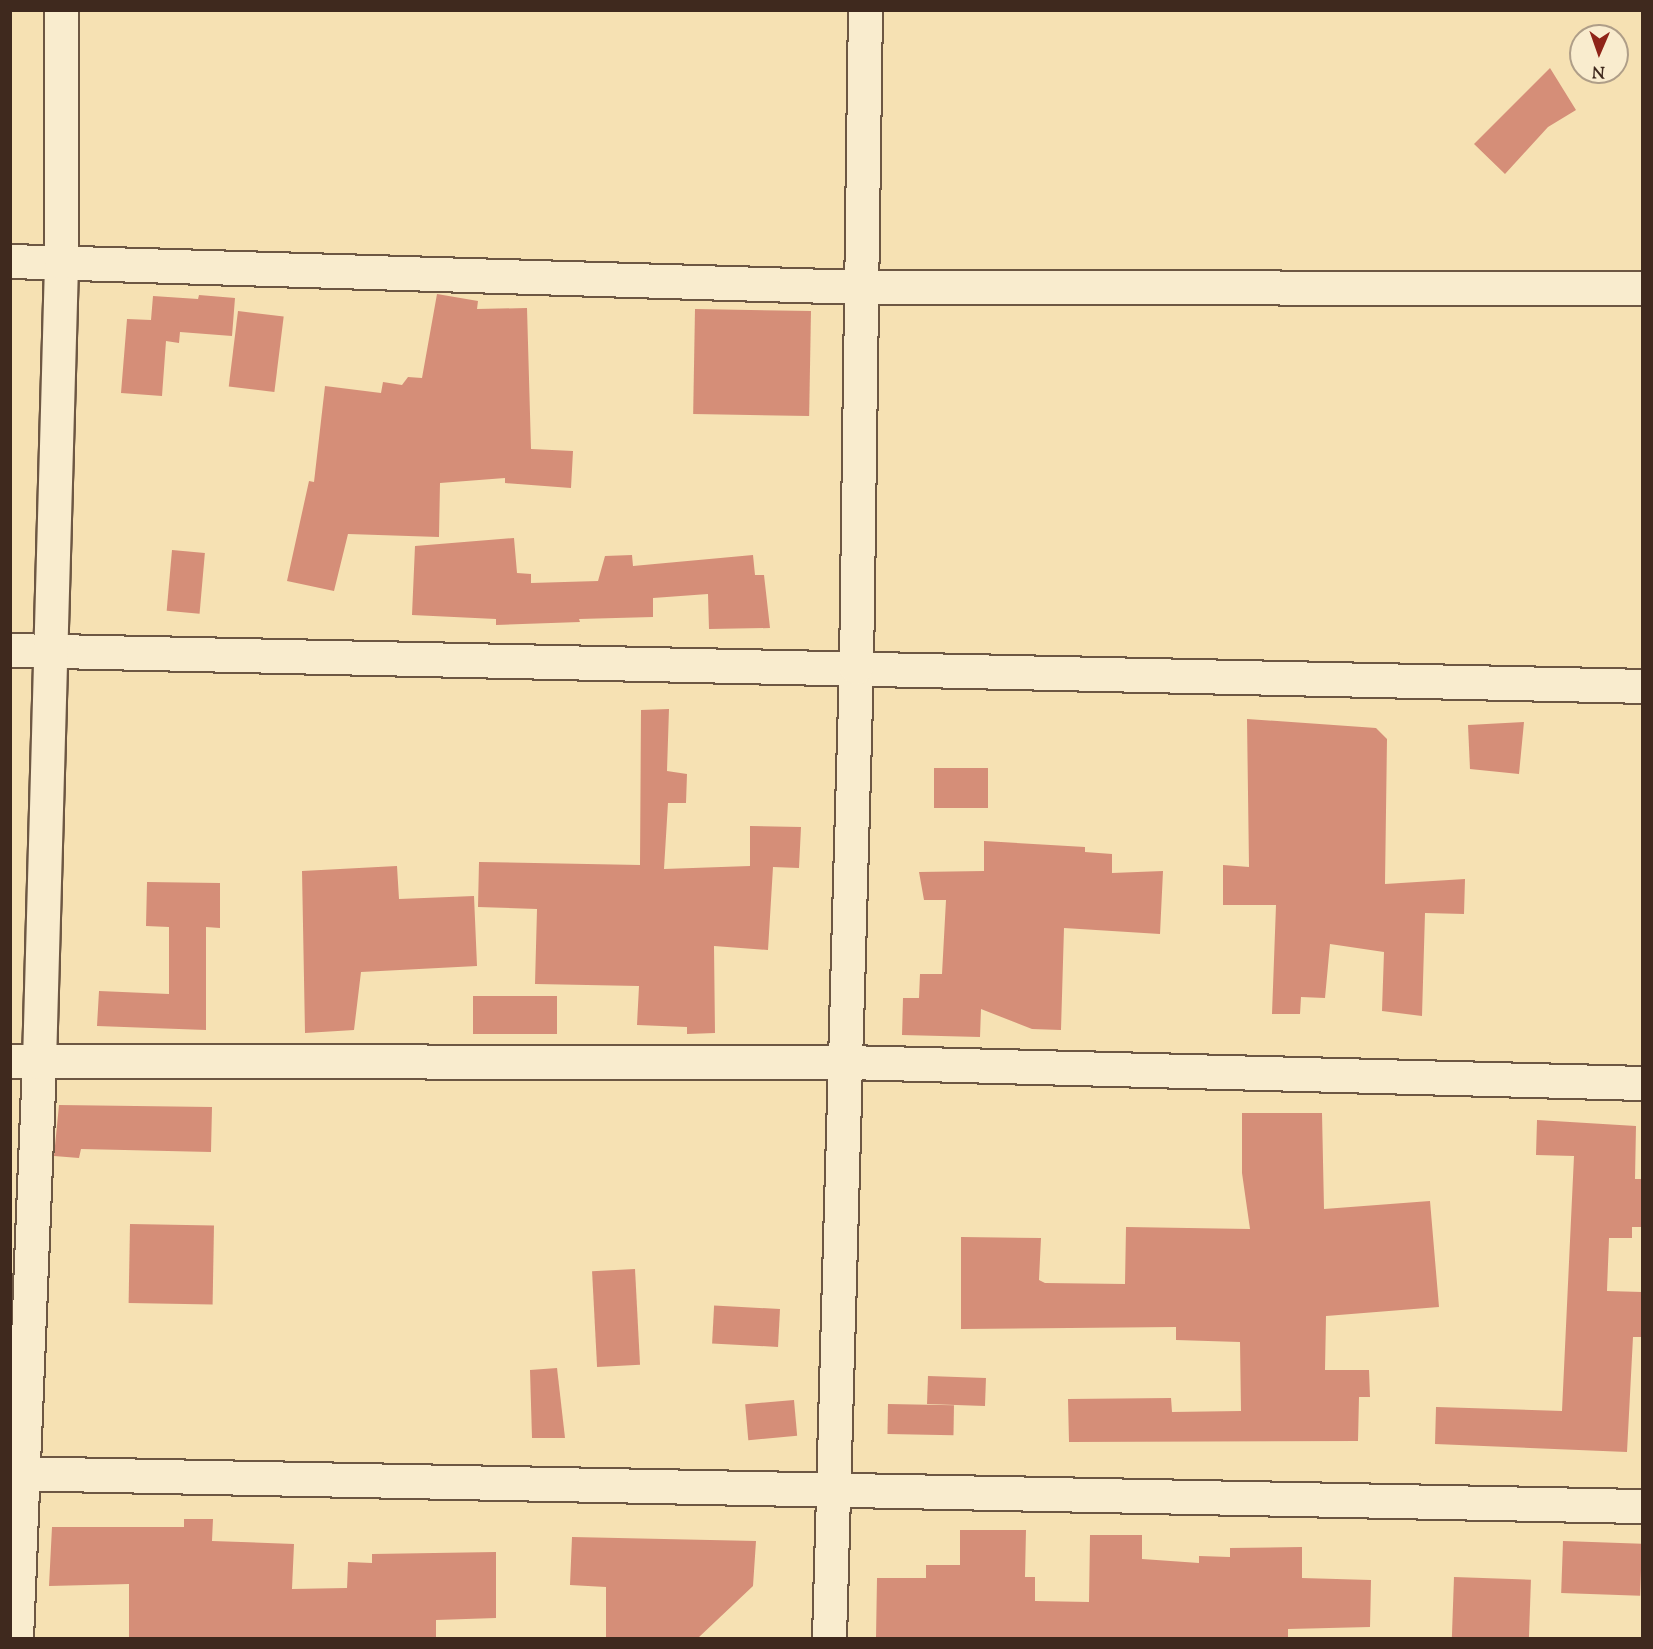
<!DOCTYPE html>
<style>
body{margin:0}
#map{position:relative;width:1653px;height:1649px;overflow:hidden;background:#f6e1b3;font-family:"Sorts Mill Goudy",serif}
div>[style]{position:absolute}
.building>*{inset:0;background:#d58e78;transform-origin:0 0}
.roads{filter:drop-shadow(2px 0 #6d5743) drop-shadow(-2px 0 #6d5743) drop-shadow(0 2px #6d5743) drop-shadow(0 -2px #6d5743)}
.minor>*{height:33px;margin:-16.5px;padding:0 16.5px;transform-origin:16.5px;border-radius:16.5px;background:#f9ecce}
span{translate:-50% -50%;white-space:nowrap;text-align:center;line-height:1.15;-webkit-text-stroke:6px #f9ecce;paint-order:stroke}
.frame{position:absolute;inset:0;border:12px solid #3f291e;pointer-events:none}
.north{position:absolute;left:1569px;top:24px;width:60px;height:60px;box-sizing:border-box;background:#f9ecce;border:2px solid #af9e88;border-radius:50%;rotate:182deg;font-size:16px;font-weight:700;line-height:24px;text-align:center;color:#3f291e}
.north::after{content:'';display:block;margin:auto;width:21px;height:27px;background:#8f2418;clip-path:polygon(50% 0,100% 100%,50% 72%,0 100%)}
</style>
<div id="map">
<div class="building">
<div style="clip-path:polygon(1550px 68px,1576px 110px,1548px 127px,1505px 174px,1474px 144px)"></div>
<div style="clip-path:polygon(437px 294px,478px 301px,477px 309px,527px 308px,531px 449px,573px 451px,571px 488px,505px 483px,505px 478px,440px 483px,439px 537px,348px 534px,334px 591px,287px 581px,309px 481px,314px 482px,325px 386px,381px 393px,383px 382px,402px 385px,408px 377px,422px 378px)"></div>
<div style="clip-path:polygon(199px 295px,235px 298px,232px 336px,180px 332px,179px 343px,166px 341px,162px 396px,121px 393px,127px 319px,151px 320px,153px 296px,198px 299px)"></div>
<div style="left:695px;top:309px;width:116px;height:105px;rotate:1deg"></div>
<div style="left:238px;top:311px;width:46px;height:76px;rotate:7deg"></div>
<div style="clip-path:polygon(514px 538px,517px 573px,531px 574px,531px 583px,598px 581px,605px 556px,632px 555px,633px 566px,753px 555px,755px 575px,764px 575px,770px 628px,709px 629px,708px 594px,653px 598px,653px 617px,579px 619px,580px 622px,496px 625px,496px 619px,412px 615px,415px 546px)"></div>
<div style="left:172px;top:550px;width:33px;height:61px;rotate:5deg"></div>
<div style="clip-path:polygon(669px 709px,667px 771px,687px 774px,686px 803px,668px 803px,664px 869px,750px 866px,750px 826px,801px 827px,799px 868px,773px 867px,768px 950px,714px 946px,715px 1033px,687px 1034px,687px 1027px,637px 1025px,639px 986px,535px 984px,537px 909px,478px 907px,479px 862px,640px 865px,641px 710px)"></div>
<div style="clip-path:polygon(1247px 719px,1376px 728px,1387px 739px,1385px 884px,1465px 879px,1464px 914px,1425px 913px,1422px 1016px,1382px 1011px,1384px 952px,1330px 944px,1325px 998px,1301px 997px,1300px 1014px,1272px 1014px,1276px 905px,1223px 905px,1223px 865px,1249px 867px)"></div>
<div style="clip-path:polygon(1524px 722px,1519px 774px,1470px 769px,1468px 725px)"></div>
<div style="left:934px;top:768px;width:54px;height:40px"></div>
<div style="clip-path:polygon(984px 841px,1085px 847px,1085px 852px,1112px 854px,1112px 873px,1163px 871px,1160px 934px,1064px 928px,1061px 1030px,1032px 1029px,981px 1009px,980px 1037px,902px 1035px,903px 998px,919px 998px,920px 974px,942px 974px,946px 900px,924px 900px,919px 872px,984px 871px)"></div>
<div style="clip-path:polygon(397px 866px,399px 899px,474px 896px,477px 966px,361px 972px,354px 1030px,305px 1033px,302px 871px)"></div>
<div style="clip-path:polygon(147px 882px,220px 883px,220px 928px,206px 927px,206px 1030px,97px 1026px,99px 991px,169px 994px,169px 927px,146px 926px)"></div>
<div style="left:557px;top:996px;width:38px;height:84px;rotate:90deg"></div>
<div style="clip-path:polygon(59px 1105px,212px 1107px,211px 1152px,81px 1149px,79px 1158px,54px 1156px)"></div>
<div style="clip-path:polygon(1242px 1113px,1322px 1113px,1324px 1209px,1430px 1201px,1439px 1307px,1326px 1316px,1325px 1370px,1369px 1370px,1370px 1397px,1359px 1397px,1358px 1441px,1069px 1442px,1068px 1399px,1171px 1398px,1172px 1412px,1241px 1411px,1240px 1342px,1176px 1340px,1176px 1327px,961px 1329px,961px 1237px,1041px 1238px,1039px 1280px,1045px 1283px,1125px 1284px,1126px 1227px,1250px 1229px,1242px 1173px)"></div>
<div style="clip-path:polygon(1537px 1120px,1636px 1126px,1635px 1179px,1642px 1179px,1642px 1227px,1632px 1227px,1632px 1238px,1609px 1238px,1607px 1291px,1642px 1292px,1642px 1337px,1633px 1337px,1627px 1452px,1435px 1444px,1436px 1407px,1562px 1411px,1574px 1156px,1536px 1155px)"></div>
<div style="left:130px;top:1224px;width:84px;height:79px;rotate:1deg"></div>
<div style="left:635px;top:1269px;width:96px;height:43px;rotate:87deg"></div>
<div style="left:780px;top:1309px;width:38px;height:66px;rotate:93deg"></div>
<div style="clip-path:polygon(557px 1368px,565px 1438px,532px 1438px,530px 1370px)"></div>
<div style="left:928px;top:1376px;width:58px;height:28px;rotate:2deg"></div>
<div style="left:794px;top:1400px;width:36px;height:49px;rotate:85deg"></div>
<div style="left:888px;top:1404px;width:66px;height:30px;rotate:1deg"></div>
<div style="clip-path:polygon(184px 1519px,213px 1519px,212px 1541px,294px 1544px,292px 1589px,347px 1588px,348px 1562px,372px 1563px,372px 1554px,496px 1552px,496px 1618px,436px 1620px,436px 1638px,129px 1638px,129px 1584px,49px 1586px,52px 1527px,184px 1527px)"></div>
<div style="clip-path:polygon(960px 1530px,1026px 1530px,1025px 1577px,1035px 1577px,1035px 1601px,1089px 1602px,1090px 1535px,1142px 1535px,1142px 1559px,1199px 1563px,1199px 1556px,1230px 1557px,1230px 1548px,1302px 1547px,1302px 1578px,1371px 1580px,1370px 1627px,1288px 1629px,1288px 1638px,876px 1638px,877px 1578px,926px 1578px,926px 1565px,960px 1565px)"></div>
<div style="clip-path:polygon(572px 1537px,756px 1541px,753px 1586px,698px 1638px,606px 1638px,606px 1587px,570px 1585px)"></div>
<div style="left:1563px;top:1541px;width:79px;height:52px;rotate:2deg"></div>
<div style="left:1454px;top:1577px;width:77px;height:61px;rotate:2deg"></div>
</div>
<div class="roads">
<div class="minor">
<div style="left:10px;top:261px;width:852px;rotate:1.75deg"></div>
<div style="left:862px;top:287px;width:780px;rotate:0.07deg"></div>
<div style="left:10px;top:650px;width:1632px;rotate:1.26deg"></div>
<div style="left:10px;top:1061px;width:836px;rotate:0.07deg"></div>
<div style="left:846px;top:1062px;width:796px;rotate:1.51deg"></div>
<div style="left:10px;top:1473px;width:1632px;rotate:1.16deg"></div>
<div style="left:16px;top:1638px;width:576px;rotate:-87.71deg"></div>
<div style="left:39px;top:1062px;width:800px;rotate:-88.42deg"></div>
<div style="left:61px;top:262px;width:252px;rotate:-90deg"></div>
<div style="left:829px;top:1638px;width:971px;rotate:-88.41deg"></div>
<div style="left:856px;top:667px;width:657px;rotate:-89.22deg"></div>
</div>
</div>
<div class="frame"></div>
<div class="north">N</div>
</div>
